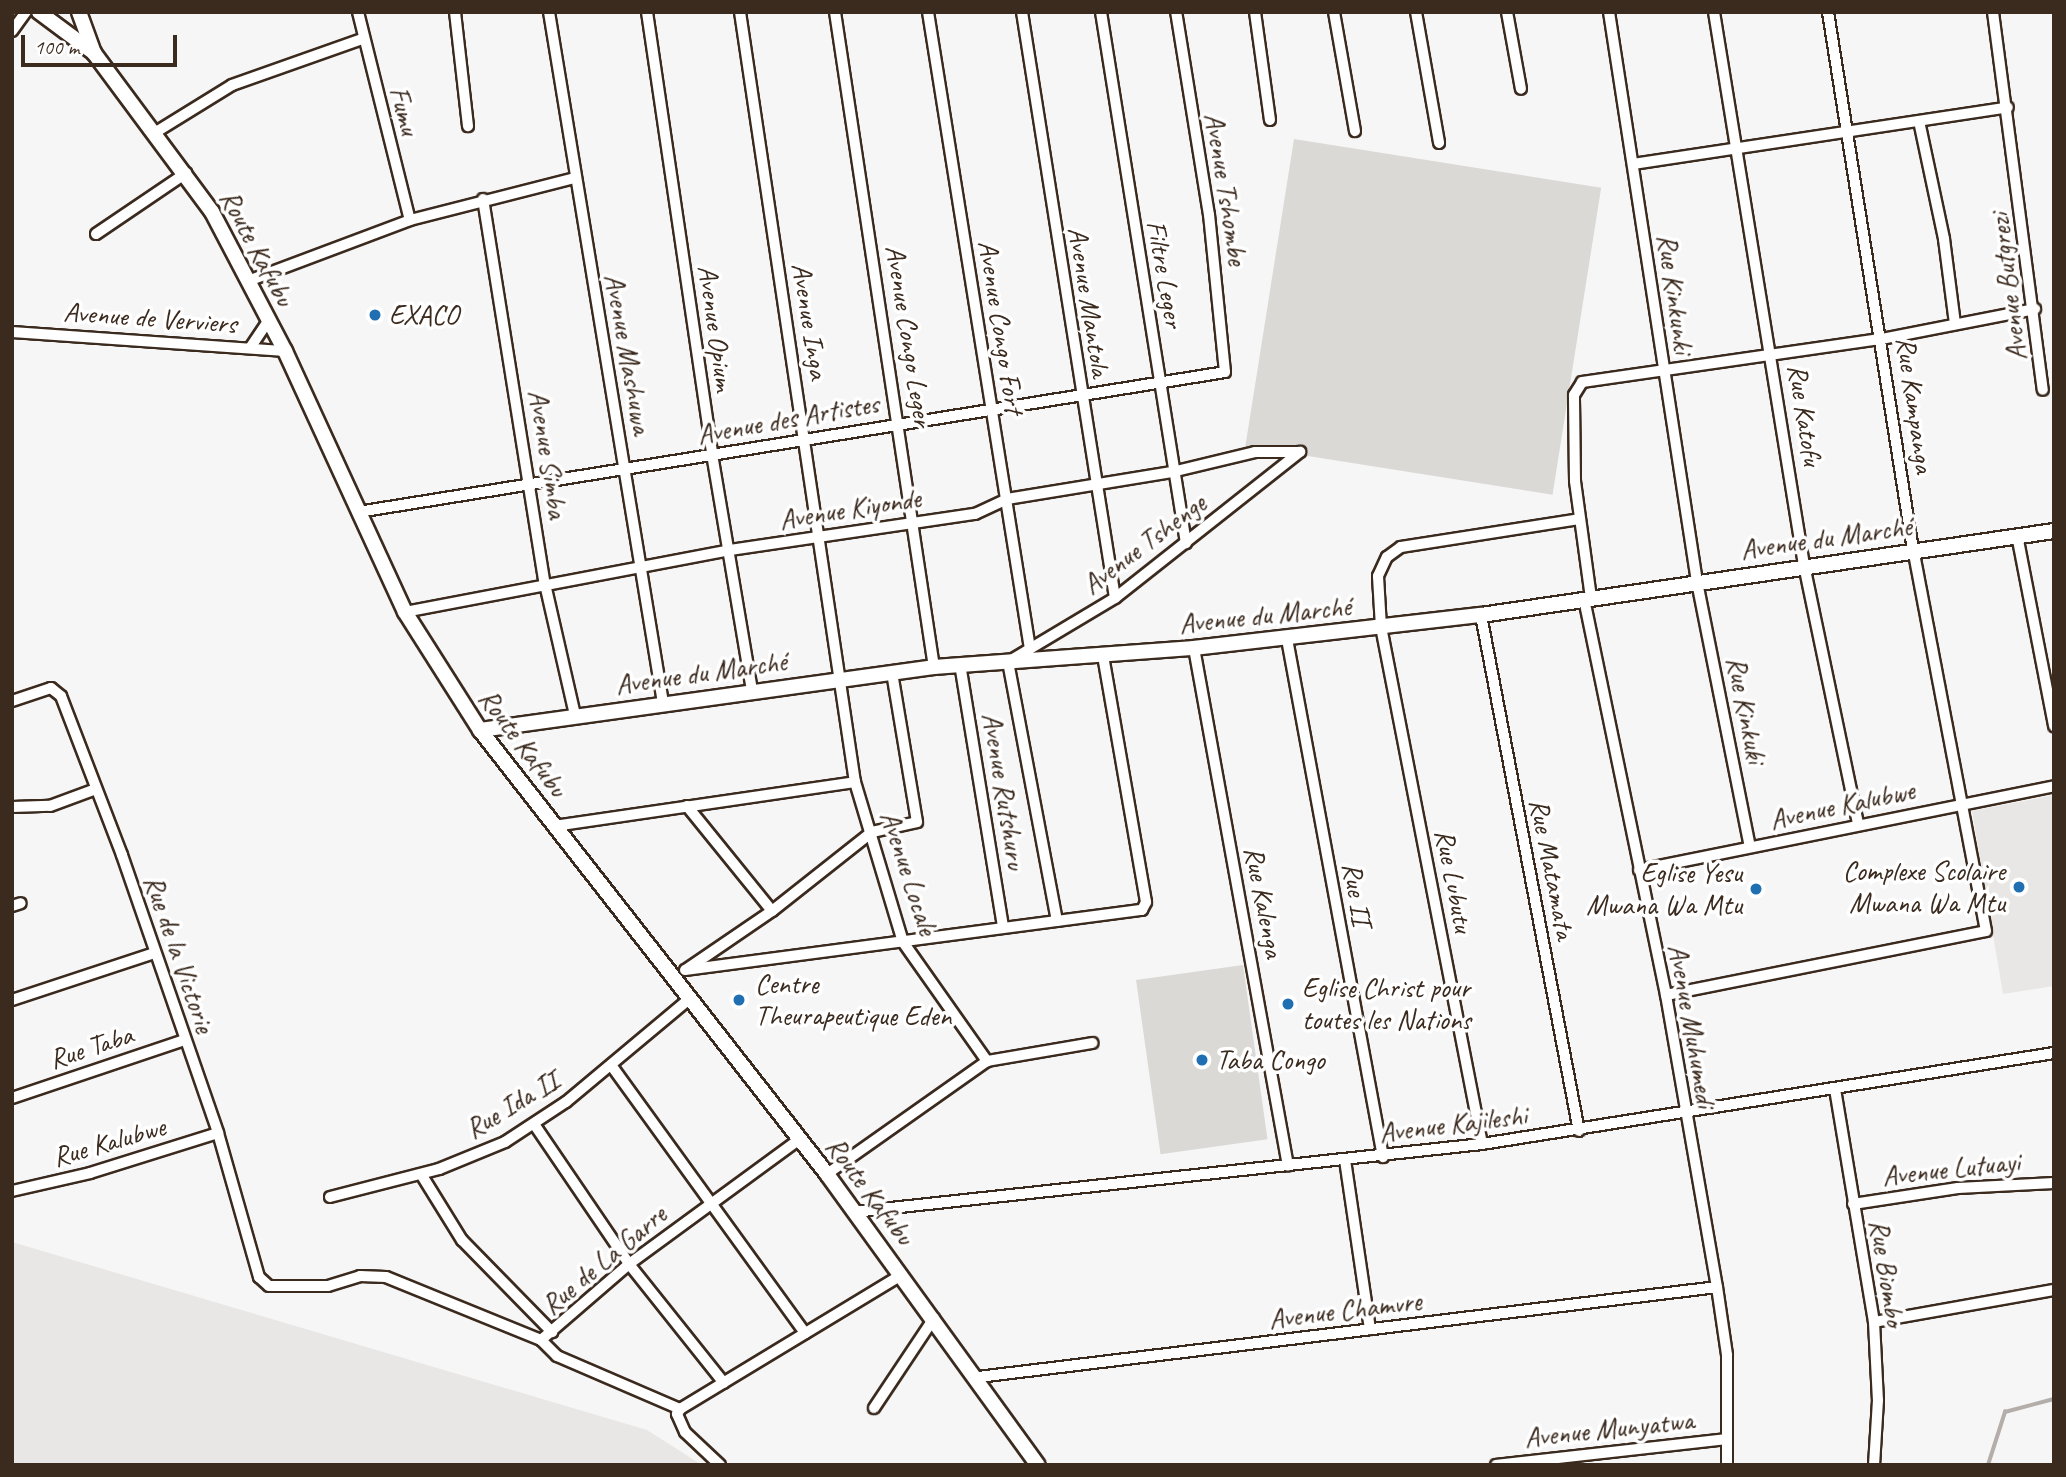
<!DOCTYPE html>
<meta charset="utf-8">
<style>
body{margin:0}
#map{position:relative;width:2066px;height:1477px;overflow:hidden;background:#f7f6f6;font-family:Caveat,sans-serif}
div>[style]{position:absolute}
.built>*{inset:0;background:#e9e7e6}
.green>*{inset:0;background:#dbd9d6;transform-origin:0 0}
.stream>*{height:3.5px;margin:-1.75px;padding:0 1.75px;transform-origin:1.75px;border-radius:1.75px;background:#b4aeaa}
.roads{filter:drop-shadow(2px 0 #3b2a1e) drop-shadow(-2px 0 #3b2a1e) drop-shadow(0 2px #3b2a1e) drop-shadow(0 -2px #3b2a1e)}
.street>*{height:10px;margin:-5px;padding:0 5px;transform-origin:5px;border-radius:5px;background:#fff}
.secondary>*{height:14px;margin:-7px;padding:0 7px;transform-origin:7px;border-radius:7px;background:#fff}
.dots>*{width:19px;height:19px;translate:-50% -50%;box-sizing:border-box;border:4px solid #fff;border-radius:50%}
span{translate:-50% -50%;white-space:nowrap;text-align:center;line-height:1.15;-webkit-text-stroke:7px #fff;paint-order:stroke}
.street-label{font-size:28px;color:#3b2a1e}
.poi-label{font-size:28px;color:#3b2a1e}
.left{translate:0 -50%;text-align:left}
.right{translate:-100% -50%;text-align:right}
.frame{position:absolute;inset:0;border:14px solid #3b2a1e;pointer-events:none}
.scale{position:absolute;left:21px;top:35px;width:156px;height:32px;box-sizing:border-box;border:4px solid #3b2a1e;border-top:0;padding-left:9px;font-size:21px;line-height:24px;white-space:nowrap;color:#3b2a1e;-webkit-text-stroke:5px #fff;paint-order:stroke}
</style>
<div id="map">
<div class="built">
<div style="clip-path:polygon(2054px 795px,2054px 986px,2003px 994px,1972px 811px)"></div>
<div style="clip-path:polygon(12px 1242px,647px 1430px,702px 1465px,12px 1465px)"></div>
</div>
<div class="green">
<div style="left:1294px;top:139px;width:311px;height:311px;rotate:9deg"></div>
<div style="left:1243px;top:965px;width:176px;height:108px;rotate:82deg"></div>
</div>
<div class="stream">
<div style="left:1988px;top:1465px;width:56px;rotate:-72.2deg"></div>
<div style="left:2005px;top:1412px;width:51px;rotate:-14.9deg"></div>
</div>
<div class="roads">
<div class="street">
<div style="left:358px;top:12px;width:214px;rotate:76deg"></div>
<div style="left:455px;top:12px;width:115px;rotate:83.5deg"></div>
<div style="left:549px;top:12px;width:700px;rotate:80.63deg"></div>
<div style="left:647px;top:12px;width:447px;rotate:81.6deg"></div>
<div style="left:712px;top:454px;width:240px;rotate:80.4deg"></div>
<div style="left:740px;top:12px;width:779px;rotate:81.51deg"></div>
<div style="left:855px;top:782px;width:167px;rotate:73.3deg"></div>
<div style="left:903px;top:942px;width:146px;rotate:54.8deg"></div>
<div style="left:835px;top:12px;width:662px;rotate:81.41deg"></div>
<div style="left:928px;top:12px;width:645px;rotate:80.9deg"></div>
<div style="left:1022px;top:12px;width:593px;rotate:80.98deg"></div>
<div style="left:1101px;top:12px;width:538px;rotate:80.91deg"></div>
<div style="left:1255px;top:12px;width:109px;rotate:82.1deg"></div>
<div style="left:1334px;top:12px;width:121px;rotate:80deg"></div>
<div style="left:1416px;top:12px;width:133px;rotate:80deg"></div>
<div style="left:1507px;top:12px;width:78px;rotate:79.7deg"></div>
<div style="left:1609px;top:12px;width:577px;rotate:81.22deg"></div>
<div style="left:1697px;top:582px;width:270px;rotate:78.7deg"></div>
<div style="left:1714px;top:12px;width:560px;rotate:80.76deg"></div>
<div style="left:1804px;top:565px;width:265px;rotate:78.2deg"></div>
<div style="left:1993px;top:12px;width:381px;rotate:82.5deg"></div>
<div style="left:12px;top:31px;width:24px;rotate:-54deg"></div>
<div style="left:1919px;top:121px;width:121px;rotate:78deg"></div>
<div style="left:1944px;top:239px;width:86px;rotate:82.6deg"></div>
<div style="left:156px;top:132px;width:89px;rotate:-31.7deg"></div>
<div style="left:232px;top:85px;width:138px;rotate:-19.5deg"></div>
<div style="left:1633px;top:164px;width:379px;rotate:-8.6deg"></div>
<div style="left:483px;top:199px;width:390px;rotate:80.9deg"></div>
<div style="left:545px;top:584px;width:134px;rotate:77.1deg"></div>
<div style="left:96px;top:234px;width:109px;rotate:-34.1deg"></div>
<div style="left:248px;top:281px;width:173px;rotate:-20.6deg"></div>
<div style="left:410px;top:220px;width:170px;rotate:-14.3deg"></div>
<div style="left:12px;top:332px;width:274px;rotate:4deg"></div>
<div style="left:250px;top:348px;width:34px;rotate:-56deg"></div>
<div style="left:358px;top:512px;width:878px;rotate:-9.17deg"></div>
<div style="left:1225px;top:372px;width:158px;rotate:-95.8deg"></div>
<div style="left:1209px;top:215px;width:206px;rotate:-99.2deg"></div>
<div style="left:2017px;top:535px;width:195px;rotate:79deg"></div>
<div style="left:1591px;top:598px;width:118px;rotate:-97.8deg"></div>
<div style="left:1575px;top:481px;width:86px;rotate:-90.7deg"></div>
<div style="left:1574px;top:395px;width:15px;rotate:-58deg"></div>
<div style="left:1582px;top:382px;width:303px;rotate:-8.2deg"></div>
<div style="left:1882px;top:339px;width:156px;rotate:-11.1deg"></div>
<div style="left:1584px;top:599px;width:404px;rotate:78.3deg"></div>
<div style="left:1666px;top:995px;width:296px;rotate:80.1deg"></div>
<div style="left:1717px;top:1287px;width:69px;rotate:81.6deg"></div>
<div style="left:1727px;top:1355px;width:110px;rotate:90deg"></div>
<div style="left:405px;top:612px;width:331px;rotate:-10.8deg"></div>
<div style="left:730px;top:550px;width:248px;rotate:-8.4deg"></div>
<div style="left:975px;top:514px;width:35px;rotate:-25deg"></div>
<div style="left:1007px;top:499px;width:167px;rotate:-9.3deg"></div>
<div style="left:1172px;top:472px;width:85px;rotate:-13.5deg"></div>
<div style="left:1255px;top:452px;width:45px"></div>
<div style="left:1481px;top:615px;width:525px;rotate:79.25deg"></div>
<div style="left:1287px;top:639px;width:527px;rotate:79.5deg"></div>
<div style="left:1194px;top:648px;width:526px;rotate:79.71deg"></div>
<div style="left:960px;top:664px;width:266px;rotate:80.7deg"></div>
<div style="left:12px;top:701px;width:41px;rotate:-18.4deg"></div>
<div style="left:51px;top:688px;width:13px;rotate:39deg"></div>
<div style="left:61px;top:696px;width:170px;rotate:69deg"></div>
<div style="left:122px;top:855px;width:294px;rotate:70.9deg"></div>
<div style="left:218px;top:1133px;width:150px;rotate:74.1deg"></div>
<div style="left:259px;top:1277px;width:13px;rotate:42deg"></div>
<div style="left:269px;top:1286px;width:59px"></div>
<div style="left:328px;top:1286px;width:34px;rotate:-17deg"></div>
<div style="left:360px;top:1276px;width:26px;rotate:2deg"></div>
<div style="left:386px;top:1277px;width:167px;rotate:22.1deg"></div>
<div style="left:541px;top:1340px;width:116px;rotate:-40.8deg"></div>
<div style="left:629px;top:1264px;width:212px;rotate:-36.2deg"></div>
<div style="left:687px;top:806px;width:135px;rotate:51deg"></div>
<div style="left:12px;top:807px;width:38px;rotate:-2deg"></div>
<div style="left:50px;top:806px;width:49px;rotate:-20.3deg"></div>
<div style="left:554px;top:826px;width:304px;rotate:-8.3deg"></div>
<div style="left:1639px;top:870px;width:423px;rotate:-11.4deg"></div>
<div style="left:12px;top:906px;width:9px;rotate:-18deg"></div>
<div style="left:1057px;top:921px;width:264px;rotate:-100.7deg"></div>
<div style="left:1008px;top:662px;width:125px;rotate:-30.9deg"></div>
<div style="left:1115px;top:598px;width:236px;rotate:-38.3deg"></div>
<div style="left:687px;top:969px;width:103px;rotate:-34.3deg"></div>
<div style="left:772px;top:911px;width:127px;rotate:-38.3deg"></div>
<div style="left:872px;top:832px;width:46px;rotate:-12.5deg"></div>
<div style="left:917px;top:822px;width:152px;rotate:-99.5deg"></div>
<div style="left:685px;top:970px;width:461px;rotate:-7.5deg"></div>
<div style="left:1142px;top:910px;width:9px;rotate:-63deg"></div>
<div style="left:1146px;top:902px;width:250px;rotate:-99.9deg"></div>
<div style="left:1666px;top:995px;width:326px;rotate:-11.3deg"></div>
<div style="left:1986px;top:931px;width:388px;rotate:-100.8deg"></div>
<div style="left:1913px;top:550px;width:545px;rotate:-98.98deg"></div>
<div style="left:12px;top:1000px;width:150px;rotate:-18.3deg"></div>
<div style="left:611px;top:1065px;width:331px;rotate:54.1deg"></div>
<div style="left:1835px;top:1089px;width:236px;rotate:80.5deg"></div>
<div style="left:1874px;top:1322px;width:78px;rotate:87.1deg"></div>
<div style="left:1878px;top:1400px;width:65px;rotate:93.5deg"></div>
<div style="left:12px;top:1098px;width:182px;rotate:-18.6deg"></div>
<div style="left:534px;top:1124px;width:169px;rotate:55.8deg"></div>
<div style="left:629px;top:1264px;width:152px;rotate:51.4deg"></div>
<div style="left:1482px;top:1144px;width:527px;rotate:-101.05deg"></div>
<div style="left:1381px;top:627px;width:51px;rotate:-93.4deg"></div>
<div style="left:1378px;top:576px;width:21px;rotate:-65deg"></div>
<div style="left:1387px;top:557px;width:17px;rotate:-36deg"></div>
<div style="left:1401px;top:547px;width:180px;rotate:-8.9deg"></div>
<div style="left:1345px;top:1160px;width:171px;rotate:81.6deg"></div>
<div style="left:421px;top:1174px;width:78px;rotate:58.2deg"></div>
<div style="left:462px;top:1240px;width:129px;rotate:45.6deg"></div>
<div style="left:827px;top:1174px;width:196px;rotate:-35.2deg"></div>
<div style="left:987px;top:1061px;width:107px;rotate:-9.7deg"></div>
<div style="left:12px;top:1191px;width:80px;rotate:-13deg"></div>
<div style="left:90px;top:1173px;width:134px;rotate:-17.4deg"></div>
<div style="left:330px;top:1197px;width:113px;rotate:-14.4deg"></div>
<div style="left:439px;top:1169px;width:71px;rotate:-22.2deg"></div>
<div style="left:505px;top:1142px;width:73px;rotate:-33.3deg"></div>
<div style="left:566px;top:1102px;width:160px;rotate:-39.9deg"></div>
<div style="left:1853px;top:1204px;width:106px;rotate:-8.7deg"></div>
<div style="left:1958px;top:1188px;width:96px;rotate:-3deg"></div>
<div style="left:854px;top:1212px;width:632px;rotate:-6.18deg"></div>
<div style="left:1482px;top:1144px;width:579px;rotate:-9.04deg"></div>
<div style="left:1874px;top:1322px;width:183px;rotate:-10.1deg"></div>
<div style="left:541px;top:1340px;width:23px;rotate:45deg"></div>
<div style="left:557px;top:1356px;width:134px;rotate:23.3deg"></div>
<div style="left:978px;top:1377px;width:744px;rotate:-6.94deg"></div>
<div style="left:874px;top:1408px;width:108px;rotate:-56.3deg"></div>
<div style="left:720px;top:1465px;width:48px;rotate:-136.7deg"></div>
<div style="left:685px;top:1432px;width:20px;rotate:-114deg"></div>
<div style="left:677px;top:1414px;width:6px;rotate:-59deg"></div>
<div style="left:680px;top:1409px;width:258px;rotate:-31.2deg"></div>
<div style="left:1496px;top:1465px;width:232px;rotate:-6.4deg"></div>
</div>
<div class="secondary">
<div style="left:39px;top:12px;width:69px;rotate:36.7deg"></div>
<div style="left:94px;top:53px;width:198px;rotate:53.4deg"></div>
<div style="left:212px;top:212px;width:157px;rotate:62.3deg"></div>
<div style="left:285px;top:351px;width:287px;rotate:65.3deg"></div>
<div style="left:405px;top:612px;width:140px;rotate:57.6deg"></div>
<div style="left:480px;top:730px;width:564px;rotate:51.99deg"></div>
<div style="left:827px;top:1174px;width:359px;rotate:54.1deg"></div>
<div style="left:79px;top:12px;width:44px;rotate:69.9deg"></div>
<div style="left:480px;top:730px;width:458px;rotate:-7.9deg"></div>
<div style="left:934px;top:667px;width:261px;rotate:-4.2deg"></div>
<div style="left:1194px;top:648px;width:289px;rotate:-6.6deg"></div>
<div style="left:1481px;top:615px;width:579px;rotate:-8.34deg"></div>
</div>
</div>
<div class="dots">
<div style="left:375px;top:315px;background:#1f6fb2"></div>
<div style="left:2019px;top:887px;background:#1f6fb2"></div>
<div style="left:1756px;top:889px;background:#1f6fb2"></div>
<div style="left:739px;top:1000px;background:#1f6fb2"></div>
<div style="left:1288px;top:1004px;background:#1f6fb2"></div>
<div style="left:1202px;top:1060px;background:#1f6fb2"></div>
</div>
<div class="street-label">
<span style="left:404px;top:111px;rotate:75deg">Fumu</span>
<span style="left:1226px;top:189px;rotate:81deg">Avenue Tshombe</span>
<span style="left:257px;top:248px;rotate:62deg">Route Kafubu</span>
<span style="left:1165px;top:274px;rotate:80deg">Filtre Leger</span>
<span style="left:2008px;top:287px;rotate:-97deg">Avenue Butgrezi</span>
<span style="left:1675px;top:294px;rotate:82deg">Rue Kinkunki</span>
<span style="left:1089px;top:302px;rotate:81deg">Avenue Mantola</span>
<span style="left:150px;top:318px;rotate:4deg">Avenue de Verviers</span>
<span style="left:810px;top:321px;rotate:81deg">Avenue Inga</span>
<span style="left:1001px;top:327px;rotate:81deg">Avenue Congo Fort</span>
<span style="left:716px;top:328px;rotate:82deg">Avenue Opium</span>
<span style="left:909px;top:336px;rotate:81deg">Avenue Congo Leger</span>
<span style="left:628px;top:354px;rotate:80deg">Avenue Mashuwa</span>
<span style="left:1915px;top:405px;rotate:82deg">Rue Kampanga</span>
<span style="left:1805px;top:415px;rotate:81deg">Rue Katofu</span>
<span style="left:788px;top:419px;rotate:-10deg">Avenue des Artistes</span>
<span style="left:548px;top:454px;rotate:81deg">Avenue Simba</span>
<span style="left:850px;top:509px;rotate:-9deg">Avenue Kiyonde</span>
<span style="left:1826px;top:538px;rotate:-8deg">Avenue du Marché</span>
<span style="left:1144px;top:544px;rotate:-37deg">Avenue Tshenge</span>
<span style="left:1265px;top:615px;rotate:-6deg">Avenue du Marché</span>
<span style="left:701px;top:673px;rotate:-8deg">Avenue du Marché</span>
<span style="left:1746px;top:710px;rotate:79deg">Rue Kinkuki</span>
<span style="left:523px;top:743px;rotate:53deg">Route Kafubu</span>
<span style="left:1004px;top:791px;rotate:81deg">Avenue Rutshuru</span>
<span style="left:1842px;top:805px;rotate:-12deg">Avenue Kalubwe</span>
<span style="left:1552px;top:869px;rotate:79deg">Rue Matamata</span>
<span style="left:909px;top:873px;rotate:72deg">Avenue Locale</span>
<span style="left:1454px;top:881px;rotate:79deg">Rue Lubutu</span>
<span style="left:1357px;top:894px;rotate:80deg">Rue II</span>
<span style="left:1264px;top:902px;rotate:79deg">Rue Kalenga</span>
<span style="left:179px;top:954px;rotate:71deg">Rue de la Victorie</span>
<span style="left:1692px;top:1026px;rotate:80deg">Avenue Muhumedi</span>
<span style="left:91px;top:1047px;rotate:-18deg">Rue Taba</span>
<span style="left:512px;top:1105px;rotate:-31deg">Rue Ida II</span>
<span style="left:1453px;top:1124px;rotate:-7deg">Avenue Kajileshi</span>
<span style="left:109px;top:1142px;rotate:-16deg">Rue Kalubwe</span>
<span style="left:1951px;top:1169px;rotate:-6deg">Avenue Lutuayi</span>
<span style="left:870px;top:1191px;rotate:53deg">Route Kafubu</span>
<span style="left:604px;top:1260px;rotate:-40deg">Rue de La Garre</span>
<span style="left:1887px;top:1273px;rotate:81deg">Rue Biombo</span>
<span style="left:1345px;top:1310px;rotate:-7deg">Avenue Chamvre</span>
<span style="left:1609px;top:1429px;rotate:-6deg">Avenue Munyatwa</span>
</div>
<div class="poi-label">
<span class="left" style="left:389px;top:315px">EXACO</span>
<span class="right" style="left:2005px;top:887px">Complexe Scolaire<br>Mwana Wa Mtu</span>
<span class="right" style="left:1742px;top:889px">Eglise Yesu<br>Mwana Wa Mtu</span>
<span class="left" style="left:755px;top:1000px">Centre<br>Theurapeutique Eden</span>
<span class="left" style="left:1302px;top:1004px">Eglise Christ pour<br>toutes les Nations</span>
<span class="left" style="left:1216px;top:1060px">Taba Congo</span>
</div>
<div class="frame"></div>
<div class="scale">100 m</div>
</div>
